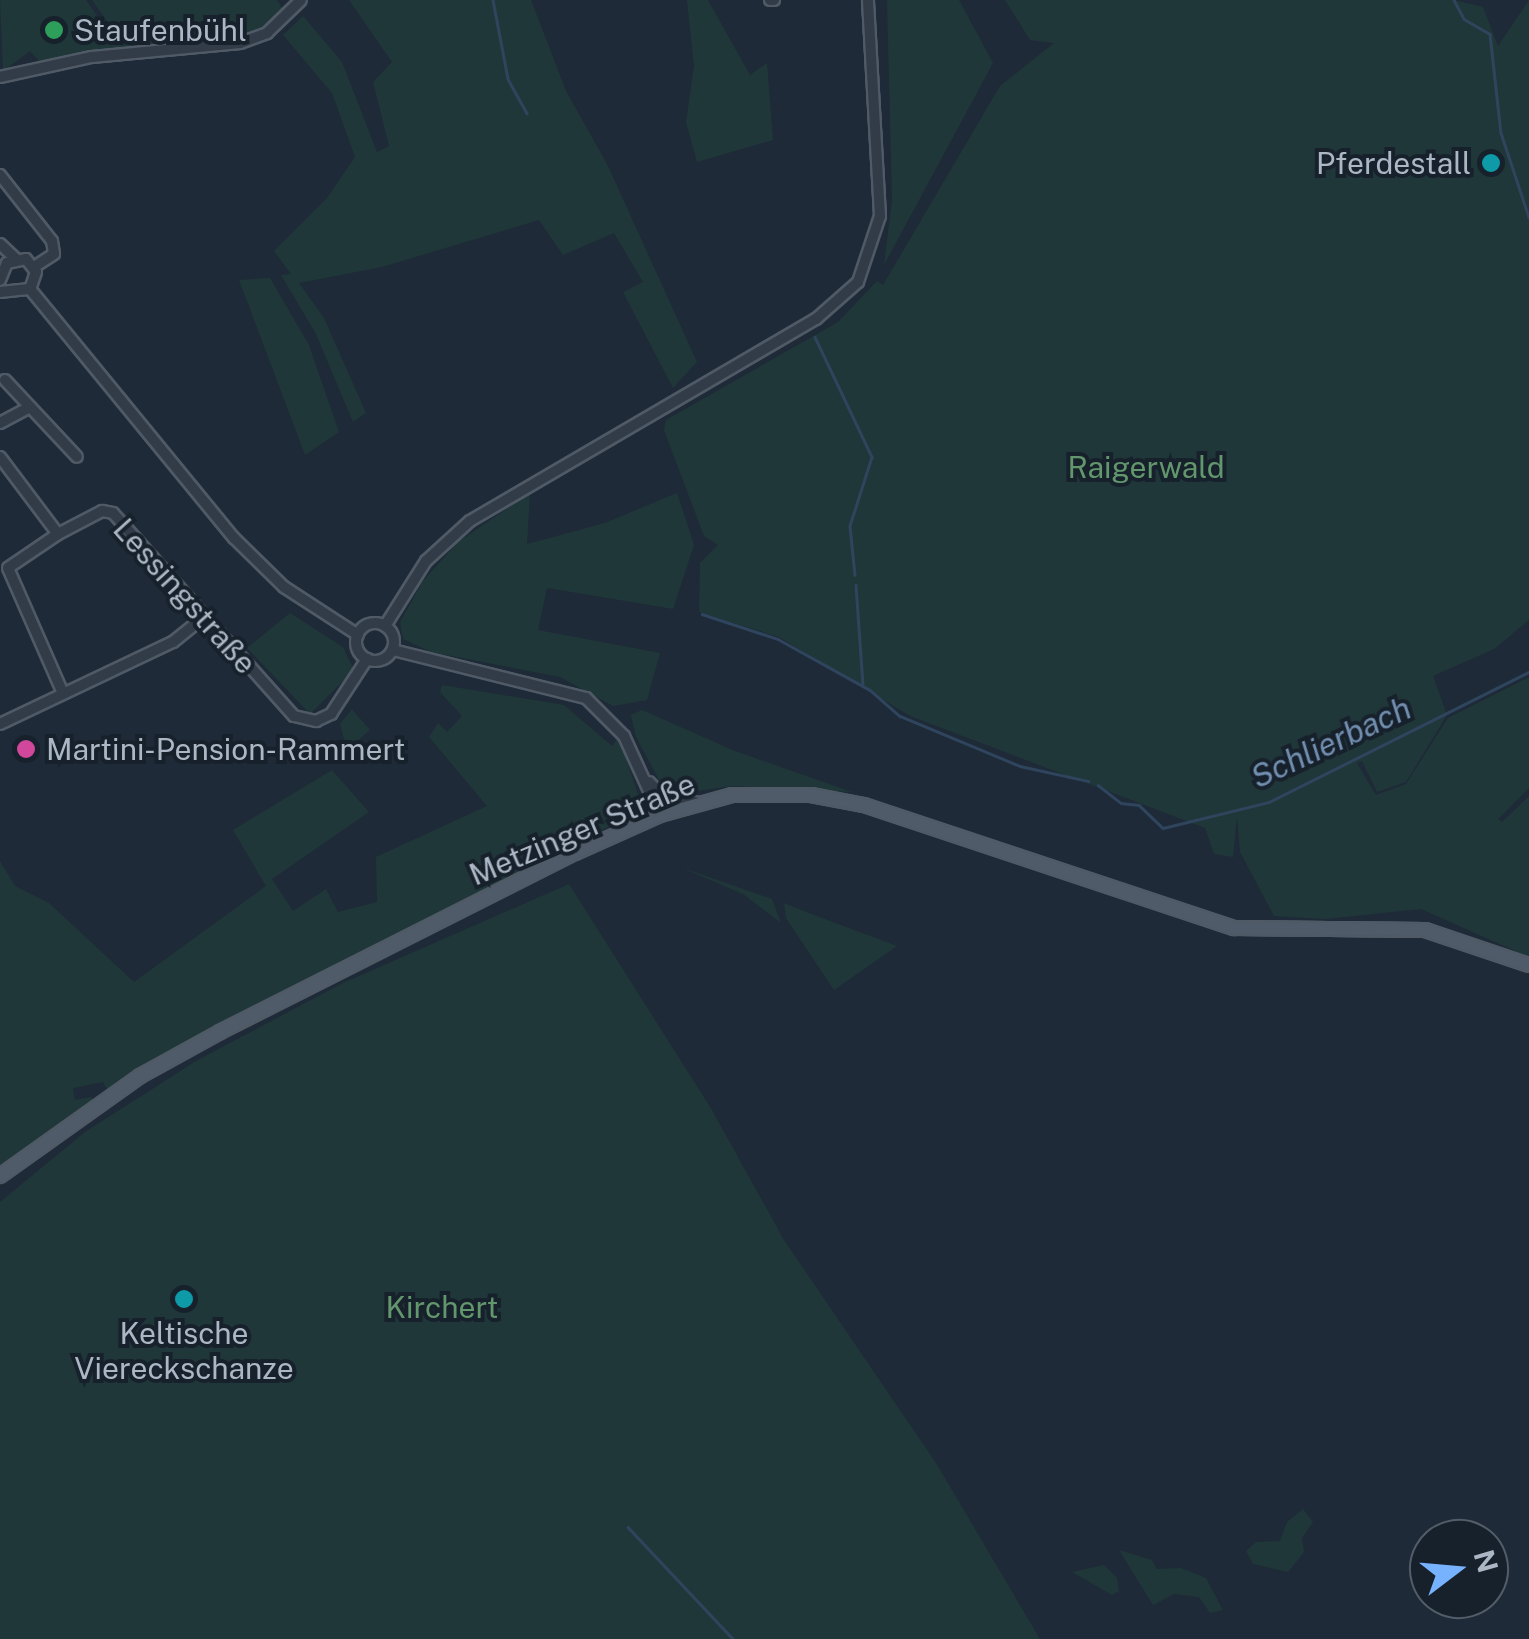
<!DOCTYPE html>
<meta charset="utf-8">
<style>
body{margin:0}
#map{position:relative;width:1529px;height:1639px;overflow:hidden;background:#1e2a37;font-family:"Public Sans",sans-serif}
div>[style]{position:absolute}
.green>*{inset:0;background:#203739}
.stream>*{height:2.5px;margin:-1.25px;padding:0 1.25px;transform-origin:1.25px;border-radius:1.25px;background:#2f455e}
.roads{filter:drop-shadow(2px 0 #4f5a66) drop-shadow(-2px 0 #4f5a66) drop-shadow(0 2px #4f5a66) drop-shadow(0 -2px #4f5a66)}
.minor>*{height:10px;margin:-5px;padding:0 5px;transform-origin:5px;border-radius:5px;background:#323c48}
.minor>.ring{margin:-5px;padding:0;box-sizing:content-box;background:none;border:10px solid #323c48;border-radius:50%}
.major>*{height:12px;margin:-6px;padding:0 6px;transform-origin:6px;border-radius:6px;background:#4f5b68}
.dots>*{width:28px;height:28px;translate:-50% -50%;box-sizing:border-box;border:5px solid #17212c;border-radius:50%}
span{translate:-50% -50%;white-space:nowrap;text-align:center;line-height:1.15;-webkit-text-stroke:8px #17212c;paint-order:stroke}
.poi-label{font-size:30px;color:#abb7c5}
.left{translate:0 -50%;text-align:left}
.right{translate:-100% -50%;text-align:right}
.park-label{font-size:30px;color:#62966c}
.street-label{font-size:30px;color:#abb7c5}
.water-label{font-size:32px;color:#728fb0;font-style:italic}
.north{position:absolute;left:1409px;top:1519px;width:100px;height:100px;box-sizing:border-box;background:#17212c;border:2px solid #525d69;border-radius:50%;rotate:74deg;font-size:28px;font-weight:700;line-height:40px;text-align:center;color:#abb7c5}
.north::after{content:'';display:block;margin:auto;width:35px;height:45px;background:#77b2fe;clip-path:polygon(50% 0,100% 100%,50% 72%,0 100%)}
</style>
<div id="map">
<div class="green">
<div style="clip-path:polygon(0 0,86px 0,112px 37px,116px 34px,92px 0,277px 0,282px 8px,264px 29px,241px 38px,51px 61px,39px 61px,30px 51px,3px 71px)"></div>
<div style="clip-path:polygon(349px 0,531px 0,566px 91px,608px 166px,697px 362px,673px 388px,623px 292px,643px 282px,614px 233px,563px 255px,539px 220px,382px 267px,299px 283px,324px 318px,366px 413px,353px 422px,316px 334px,281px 275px,291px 274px,274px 251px,327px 198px,355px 157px,332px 93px,283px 35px,303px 16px,342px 62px,377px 152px,389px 146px,373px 82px,392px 62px)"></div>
<div style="clip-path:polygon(687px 0,708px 0,750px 75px,767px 63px,773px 140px,697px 162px,686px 122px,694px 66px)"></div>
<div style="clip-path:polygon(887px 0,959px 0,993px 63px,884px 265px,892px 200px)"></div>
<div style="clip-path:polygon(1005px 0,1454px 0,1483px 7px,1498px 46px,1529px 0,1529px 620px,1494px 649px,1433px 676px,1447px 715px,1406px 782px,1377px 792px,1362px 761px,1357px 763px,1376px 795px,1406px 784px,1448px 718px,1529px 677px,1529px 788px,1498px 819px,1502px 822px,1529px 796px,1529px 957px,1421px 909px,1326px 919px,1274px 916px,1240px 852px,1237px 817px,1233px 857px,1214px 854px,1205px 828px,910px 716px,779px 637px,699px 612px,700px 563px,718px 545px,704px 536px,664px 430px,666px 420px,838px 322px,877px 281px,883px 285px,1000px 86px,1054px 43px,1030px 40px)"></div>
<div style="clip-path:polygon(270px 278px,309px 345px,339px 432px,305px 455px,239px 280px)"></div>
<div style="clip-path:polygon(530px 493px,527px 544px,605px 523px,677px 493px,694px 545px,673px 609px,547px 588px,538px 630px,660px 653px,647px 700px,613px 706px,560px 677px,431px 652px,403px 639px,400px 622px,423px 581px,458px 542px)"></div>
<div style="clip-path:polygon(290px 613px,343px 647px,354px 670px,310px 714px,247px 648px)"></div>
<div style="clip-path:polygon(442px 685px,564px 705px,612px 746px,619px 737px,643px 809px,187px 1043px,109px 1093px,103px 1082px,73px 1088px,75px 1100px,91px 1097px,95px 1103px,0 1171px,0 861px,15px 886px,49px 903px,134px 982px,266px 886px,233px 830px,332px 770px,369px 812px,272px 879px,293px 911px,326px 889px,338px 912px,377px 902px,376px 857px,487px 806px,429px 737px,438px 723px,447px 732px,462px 716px,440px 692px)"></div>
<div style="clip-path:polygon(352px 709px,370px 730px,347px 750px,340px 724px)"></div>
<div style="clip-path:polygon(642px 710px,735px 751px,852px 792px,732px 786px,676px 794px,664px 789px,636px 737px,631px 715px)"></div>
<div style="clip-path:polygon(680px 867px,772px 899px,781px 923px,743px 894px)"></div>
<div style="clip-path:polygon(569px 884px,712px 1110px,784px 1240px,936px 1463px,1040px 1639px,0 1639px,0 1202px,85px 1132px,196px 1061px,343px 983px)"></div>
<div style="clip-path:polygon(784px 903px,806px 912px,897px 946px,834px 990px,786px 918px)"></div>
<div style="clip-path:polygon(1303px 1509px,1313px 1522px,1302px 1538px,1304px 1552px,1288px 1572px,1253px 1564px,1246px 1551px,1256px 1542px,1280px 1541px,1287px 1522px)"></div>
<div style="clip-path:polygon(1119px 1550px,1152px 1560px,1157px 1569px,1181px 1568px,1206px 1578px,1223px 1610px,1210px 1613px,1199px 1597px,1174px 1594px,1153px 1605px)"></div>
<div style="clip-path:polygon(1104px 1565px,1117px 1578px,1119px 1591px,1112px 1595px,1072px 1572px)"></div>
</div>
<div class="stream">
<div style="left:493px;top:0;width:80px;rotate:79.2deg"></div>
<div style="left:508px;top:79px;width:39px;rotate:61deg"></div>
<div style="left:1454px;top:0;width:21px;rotate:62deg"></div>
<div style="left:1464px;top:19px;width:30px;rotate:30deg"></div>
<div style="left:1490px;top:34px;width:100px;rotate:83.7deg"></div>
<div style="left:1501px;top:133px;width:89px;rotate:71.6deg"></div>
<div style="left:815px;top:337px;width:133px;rotate:64.6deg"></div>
<div style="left:872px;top:457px;width:72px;rotate:107.7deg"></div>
<div style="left:850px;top:526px;width:49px;rotate:84.2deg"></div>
<div style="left:856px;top:585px;width:99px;rotate:86deg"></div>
<div style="left:702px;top:614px;width:80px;rotate:18.2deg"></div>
<div style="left:778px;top:639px;width:105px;rotate:29deg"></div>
<div style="left:870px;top:690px;width:40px;rotate:41deg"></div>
<div style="left:900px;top:716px;width:130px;rotate:22.6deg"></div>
<div style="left:1020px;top:766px;width:70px;rotate:12.4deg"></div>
<div style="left:1098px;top:785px;width:29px;rotate:38deg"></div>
<div style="left:1121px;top:803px;width:18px;rotate:6deg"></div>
<div style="left:1139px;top:805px;width:33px;rotate:44deg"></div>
<div style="left:1163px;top:828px;width:109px;rotate:-13.8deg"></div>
<div style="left:1269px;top:802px;width:291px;rotate:-26.6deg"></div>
<div style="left:628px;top:1527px;width:154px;rotate:46.8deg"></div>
</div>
<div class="roads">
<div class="minor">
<div style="left:770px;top:0;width:4px"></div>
<div style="left:0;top:77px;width:94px;rotate:-12.3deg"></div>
<div style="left:92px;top:57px;width:149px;rotate:-5.4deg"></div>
<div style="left:240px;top:43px;width:29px;rotate:-20deg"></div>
<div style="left:267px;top:33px;width:47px;rotate:-44.1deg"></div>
<div style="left:0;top:175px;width:84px;rotate:51.8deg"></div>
<div style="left:52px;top:241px;width:13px;rotate:81deg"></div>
<div style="left:54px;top:254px;width:24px;rotate:147deg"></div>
<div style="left:0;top:244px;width:21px;rotate:43deg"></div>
<div style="left:0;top:280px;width:18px;rotate:-68deg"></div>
<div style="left:7px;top:263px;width:19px;rotate:-12deg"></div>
<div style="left:26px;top:259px;width:16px;rotate:52deg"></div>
<div style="left:36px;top:272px;width:18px;rotate:109deg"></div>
<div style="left:30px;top:289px;width:322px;rotate:50.7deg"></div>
<div style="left:234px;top:538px;width:70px;rotate:44.4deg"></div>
<div style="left:284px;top:587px;width:88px;rotate:33deg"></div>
<div style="left:0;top:292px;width:30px;rotate:-6deg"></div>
<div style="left:5px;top:380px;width:105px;rotate:46.9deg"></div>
<div style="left:0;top:423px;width:34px;rotate:-28deg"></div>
<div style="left:0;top:457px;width:96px;rotate:53deg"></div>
<div style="left:58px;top:534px;width:50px;rotate:-27.6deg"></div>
<div style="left:102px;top:511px;width:11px;rotate:10deg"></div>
<div style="left:113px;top:513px;width:272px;rotate:48.3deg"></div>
<div style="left:294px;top:716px;width:23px;rotate:13deg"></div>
<div style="left:316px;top:721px;width:17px;rotate:-25deg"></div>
<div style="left:331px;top:714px;width:66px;rotate:-56.8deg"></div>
<div style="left:58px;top:534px;width:60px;rotate:145.8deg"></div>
<div style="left:8px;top:568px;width:137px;rotate:66.3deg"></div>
<div class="ring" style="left:356px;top:623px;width:28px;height:28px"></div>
<div style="left:385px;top:626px;width:77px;rotate:-57.8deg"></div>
<div style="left:426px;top:561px;width:59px;rotate:-42.3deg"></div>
<div style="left:470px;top:521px;width:401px;rotate:-30.3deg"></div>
<div style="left:816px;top:319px;width:56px;rotate:-41.4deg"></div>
<div style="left:858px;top:282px;width:70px;rotate:-71.6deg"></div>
<div style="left:880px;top:216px;width:216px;rotate:-93.2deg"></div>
<div style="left:393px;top:650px;width:199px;rotate:14deg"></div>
<div style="left:586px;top:698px;width:54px;rotate:45deg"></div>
<div style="left:624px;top:736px;width:87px;rotate:65.5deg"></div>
<div style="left:0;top:724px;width:191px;rotate:-25.4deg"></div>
<div style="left:173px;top:642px;width:40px;rotate:-39deg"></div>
<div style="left:649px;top:782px;width:16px;rotate:47deg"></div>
<div style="left:660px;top:794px;width:37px;rotate:13deg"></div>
</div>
<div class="major">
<div style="left:0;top:1176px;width:172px;rotate:-35.5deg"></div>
<div style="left:140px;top:1076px;width:91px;rotate:-28.8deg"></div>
<div style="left:220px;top:1032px;width:398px;rotate:-26.8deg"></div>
<div style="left:575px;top:853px;width:93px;rotate:-24.1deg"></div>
<div style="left:660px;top:815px;width:75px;rotate:-15.5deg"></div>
<div style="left:732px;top:795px;width:79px"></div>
<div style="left:811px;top:795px;width:54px;rotate:10.7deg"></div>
<div style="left:864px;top:805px;width:390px;rotate:18.4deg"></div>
<div style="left:1234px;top:928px;width:191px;rotate:0.6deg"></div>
<div style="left:1425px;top:930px;width:110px;rotate:18.6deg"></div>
</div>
</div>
<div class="dots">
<div style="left:54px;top:30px;background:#2e9e5b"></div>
<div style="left:1491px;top:163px;background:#0f9aa8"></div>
<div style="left:26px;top:749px;background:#d1479c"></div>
<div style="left:184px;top:1299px;background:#0f9aa8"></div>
</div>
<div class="poi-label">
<span class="left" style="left:74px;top:30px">Staufenbühl</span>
<span class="right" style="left:1471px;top:163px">Pferdestall</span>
<span class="left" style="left:46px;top:749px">Martini-Pension-Rammert</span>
<span style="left:184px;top:1350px">Keltische<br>Viereckschanze</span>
</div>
<div class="park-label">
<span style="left:1146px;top:467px">Raigerwald</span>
<span style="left:442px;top:1307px">Kirchert</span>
</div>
<div class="street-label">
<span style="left:185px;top:596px;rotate:48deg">Lessingstraße</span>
<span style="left:582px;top:829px;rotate:-23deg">Metzinger Straße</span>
</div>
<div class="water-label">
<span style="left:1331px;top:743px;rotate:-25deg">Schlierbach</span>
</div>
<div class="north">N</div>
</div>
